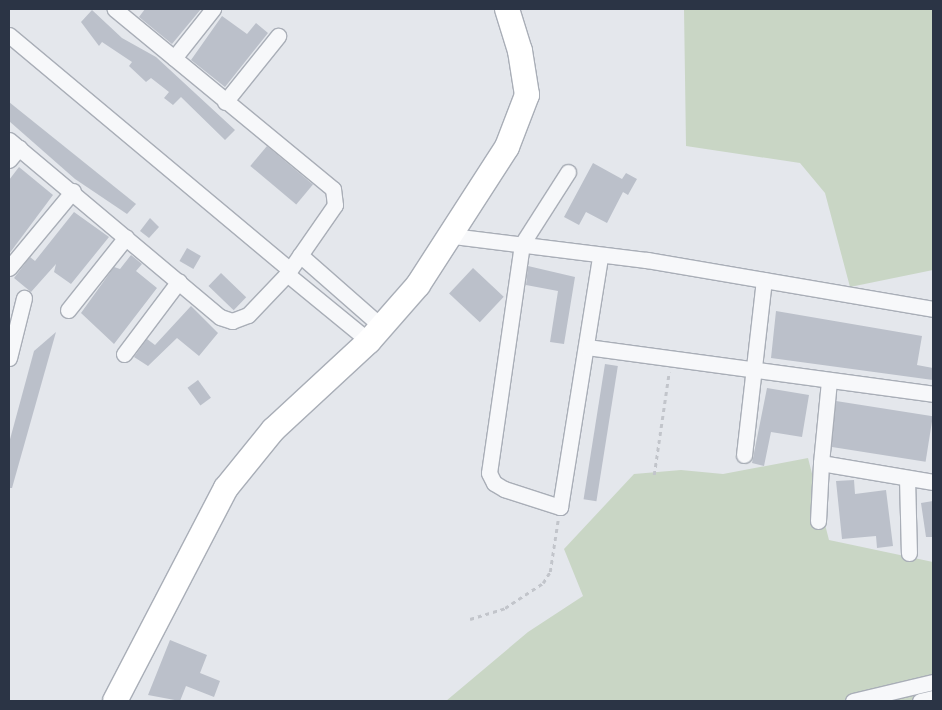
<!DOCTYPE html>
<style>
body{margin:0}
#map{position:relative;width:942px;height:710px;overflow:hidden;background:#e4e7ec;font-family:Raleway,sans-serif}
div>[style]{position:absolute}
.green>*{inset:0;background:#c9d6c5}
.building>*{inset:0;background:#bbc0ca;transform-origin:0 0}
.path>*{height:2.5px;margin-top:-1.25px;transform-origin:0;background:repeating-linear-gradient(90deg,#c2c5cb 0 4px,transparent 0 8px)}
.roads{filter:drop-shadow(1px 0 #a9aeb7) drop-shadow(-1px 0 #a9aeb7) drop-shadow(0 1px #a9aeb7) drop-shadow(0 -1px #a9aeb7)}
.minor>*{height:15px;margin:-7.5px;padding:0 7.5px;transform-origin:7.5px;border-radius:7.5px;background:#f7f8fa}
.primary>*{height:24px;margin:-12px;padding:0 12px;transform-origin:12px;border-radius:12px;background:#fff}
span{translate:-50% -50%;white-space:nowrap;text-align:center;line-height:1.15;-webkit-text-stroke:4px #f4f6f9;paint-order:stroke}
.frame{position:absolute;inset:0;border:10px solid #2b3445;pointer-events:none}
</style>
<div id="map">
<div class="green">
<div style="clip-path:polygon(684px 9px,933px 9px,933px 270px,850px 287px,825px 193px,800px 163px,686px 146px)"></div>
<div style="clip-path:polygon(808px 458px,829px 540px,933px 562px,933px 701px,446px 701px,528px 632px,583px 596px,564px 549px,634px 474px,681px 470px,723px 474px)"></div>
</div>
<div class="building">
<div style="clip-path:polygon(145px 9px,201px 9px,172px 44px,139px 17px)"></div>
<div style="clip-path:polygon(92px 10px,122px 38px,156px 57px,235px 130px,225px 140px,181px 97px,173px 105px,164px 98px,169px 92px,151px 78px,146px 82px,129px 66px,132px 62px,102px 42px,99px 46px,81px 22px)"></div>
<div style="clip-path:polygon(222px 16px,247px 34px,256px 23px,268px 33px,225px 87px,191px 60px)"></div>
<div style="clip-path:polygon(9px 102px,136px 204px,127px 214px,75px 179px,9px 121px)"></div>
<div style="left:267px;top:146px;width:60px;height:26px;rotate:40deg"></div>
<div style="clip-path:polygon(593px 163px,622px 179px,626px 173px,637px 179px,628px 195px,623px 192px,607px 223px,586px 212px,579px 225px,564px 217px)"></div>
<div style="clip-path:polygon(19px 167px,53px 195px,9px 254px,9px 180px)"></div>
<div style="clip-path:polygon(74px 212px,109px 237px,71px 284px,54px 272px,56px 264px,31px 292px,14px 278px,30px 257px,35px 261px)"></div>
<div style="clip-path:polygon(150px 218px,159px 227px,149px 238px,140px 231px)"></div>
<div style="left:187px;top:248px;width:16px;height:15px;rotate:30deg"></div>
<div style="clip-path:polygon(131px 255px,142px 264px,136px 271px,157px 288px,114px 344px,81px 313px,114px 267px,120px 269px)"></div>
<div style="clip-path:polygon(528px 266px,575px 277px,564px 344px,550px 342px,558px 291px,526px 285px)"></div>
<div style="left:473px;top:268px;width:42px;height:35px;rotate:43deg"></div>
<div style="left:221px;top:273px;width:35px;height:18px;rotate:44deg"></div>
<div style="clip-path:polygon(191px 306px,218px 333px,199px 356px,177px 338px,148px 366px,134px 357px,147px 339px,155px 345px)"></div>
<div style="clip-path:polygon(776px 311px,922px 336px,917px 365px,933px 368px,933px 380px,771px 358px)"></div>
<div style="clip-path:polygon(56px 332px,12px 488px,9px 488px,9px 443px,34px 351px)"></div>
<div style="left:605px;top:364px;width:13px;height:137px;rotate:9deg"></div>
<div style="left:198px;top:380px;width:22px;height:13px;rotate:54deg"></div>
<div style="clip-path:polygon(767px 388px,809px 395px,802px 437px,771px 432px,764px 466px,752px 463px)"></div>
<div style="left:836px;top:401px;width:98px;height:46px;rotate:9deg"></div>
<div style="clip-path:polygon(854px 480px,855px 494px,886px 490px,893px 546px,877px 548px,876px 536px,842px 539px,836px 481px)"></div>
<div style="clip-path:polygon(933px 501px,933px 537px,926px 537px,921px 503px)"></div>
<div style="clip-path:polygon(170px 640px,207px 655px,200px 673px,220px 681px,214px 697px,186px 686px,180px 701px,148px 695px)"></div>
</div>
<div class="path">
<div style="left:654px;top:475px;width:104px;rotate:-81.7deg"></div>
<div style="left:470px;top:619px;width:37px;rotate:-17deg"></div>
<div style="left:505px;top:608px;width:45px;rotate:-33.3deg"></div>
<div style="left:543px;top:583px;width:13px;rotate:-58deg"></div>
<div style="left:550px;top:572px;width:53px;rotate:-81.3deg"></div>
</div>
<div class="roads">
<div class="minor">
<div style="left:9px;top:35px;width:366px;rotate:39.9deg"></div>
<div style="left:174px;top:58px;width:63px;rotate:-51.5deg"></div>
<div style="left:225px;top:102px;width:85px;rotate:-51.2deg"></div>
<div style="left:9px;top:140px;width:275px;rotate:40deg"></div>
<div style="left:220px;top:317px;width:13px;rotate:18deg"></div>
<div style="left:232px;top:321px;width:17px;rotate:-21deg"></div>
<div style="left:248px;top:315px;width:57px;rotate:-46.4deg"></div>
<div style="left:287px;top:274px;width:84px;rotate:-55.2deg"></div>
<div style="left:335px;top:205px;width:16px;rotate:-97deg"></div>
<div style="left:333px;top:189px;width:283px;rotate:-140.5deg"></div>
<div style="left:9px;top:160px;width:16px;rotate:-50deg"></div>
<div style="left:568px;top:172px;width:85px;rotate:122.6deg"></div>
<div style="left:522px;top:244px;width:231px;rotate:98.2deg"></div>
<div style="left:489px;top:473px;width:11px;rotate:63deg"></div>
<div style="left:494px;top:483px;width:12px;rotate:31deg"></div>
<div style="left:504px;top:489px;width:59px;rotate:17.8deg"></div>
<div style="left:560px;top:507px;width:254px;rotate:-80.9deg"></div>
<div style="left:453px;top:236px;width:195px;rotate:7.1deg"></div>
<div style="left:647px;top:260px;width:290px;rotate:9.7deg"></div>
<div style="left:300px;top:255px;width:109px;rotate:41.3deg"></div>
<div style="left:9px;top:268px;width:100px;rotate:-50.3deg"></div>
<div style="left:287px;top:274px;width:106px;rotate:39.3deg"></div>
<div style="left:68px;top:310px;width:93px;rotate:-51.5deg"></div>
<div style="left:587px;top:347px;width:349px;rotate:7.7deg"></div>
<div style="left:124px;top:354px;width:91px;rotate:-53deg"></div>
<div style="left:9px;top:358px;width:62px;rotate:-76deg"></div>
<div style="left:829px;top:381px;width:82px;rotate:95.6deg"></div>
<div style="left:821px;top:463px;width:114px;rotate:9.6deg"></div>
<div style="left:744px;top:455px;width:176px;rotate:-83.5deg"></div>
<div style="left:907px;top:478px;width:75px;rotate:88.5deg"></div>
<div style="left:818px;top:521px;width:58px;rotate:-87deg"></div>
<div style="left:853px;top:701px;width:82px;rotate:-13.4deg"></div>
<div style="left:920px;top:701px;width:13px;rotate:-13deg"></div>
</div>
<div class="primary">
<div style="left:115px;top:701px;width:240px;rotate:-62.5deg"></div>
<div style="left:226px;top:488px;width:75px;rotate:-51deg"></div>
<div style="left:273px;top:430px;width:131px;rotate:-42.8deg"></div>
<div style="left:369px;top:341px;width:74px;rotate:-48.8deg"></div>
<div style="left:418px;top:285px;width:164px;rotate:-57.2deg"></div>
<div style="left:507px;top:147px;width:56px;rotate:-69deg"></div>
<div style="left:527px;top:95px;width:45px;rotate:-99deg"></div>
<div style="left:520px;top:51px;width:44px;rotate:-107.2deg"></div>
</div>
</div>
<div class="frame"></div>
</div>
